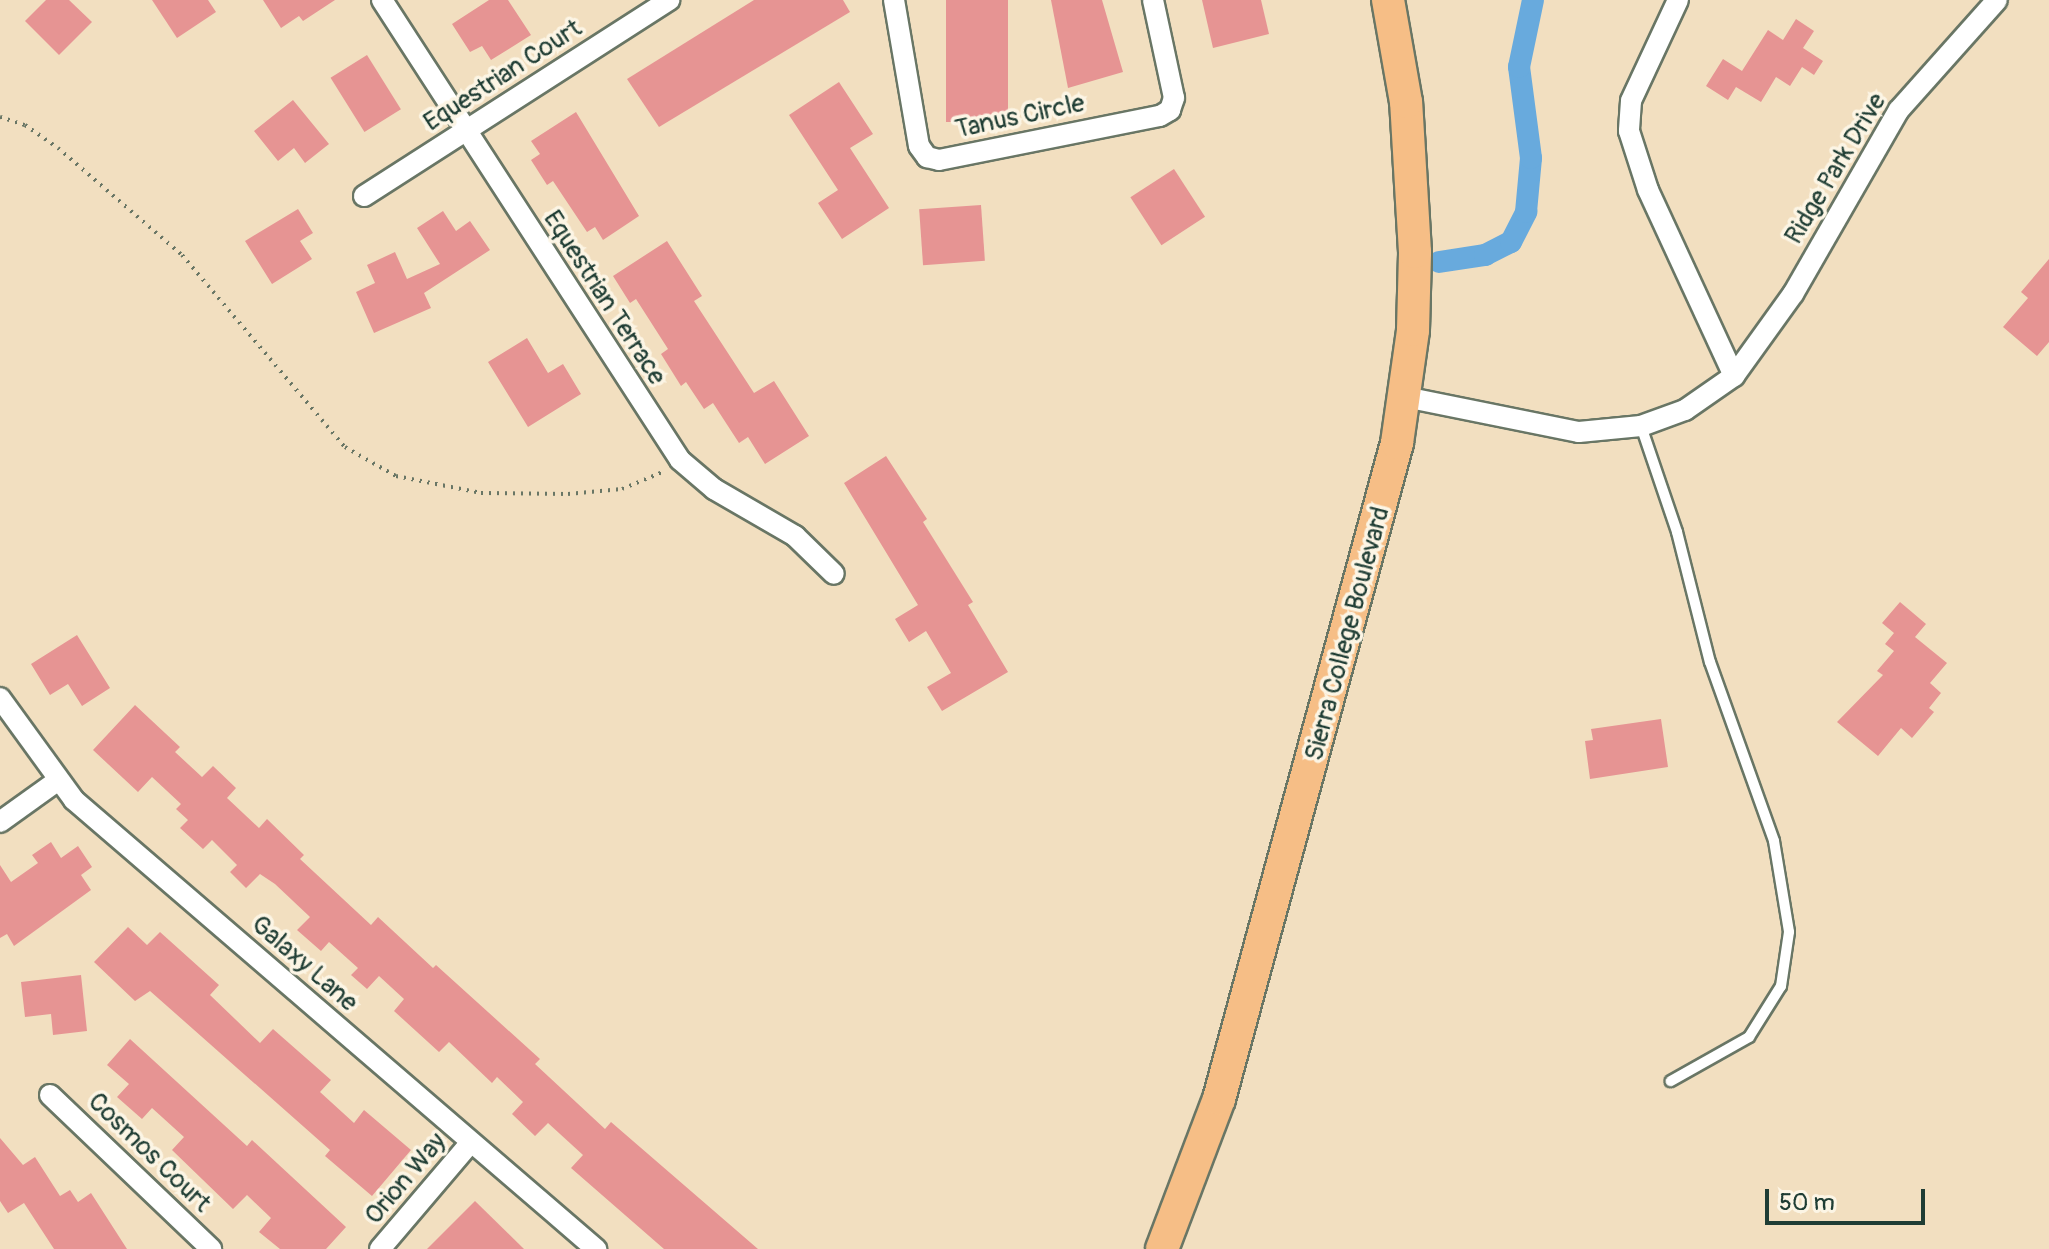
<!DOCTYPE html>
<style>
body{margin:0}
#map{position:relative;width:2049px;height:1249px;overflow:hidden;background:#f2dfc0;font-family:Pangolin,sans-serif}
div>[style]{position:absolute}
.canal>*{height:22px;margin:-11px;padding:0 11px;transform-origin:11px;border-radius:11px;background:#68aadd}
.building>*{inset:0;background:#e69493;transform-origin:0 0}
.path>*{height:4px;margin-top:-2px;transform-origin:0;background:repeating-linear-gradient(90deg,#697665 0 2px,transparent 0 8px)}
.roads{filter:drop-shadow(2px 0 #697665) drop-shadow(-2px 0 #697665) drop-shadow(0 2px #697665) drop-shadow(0 -2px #697665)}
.lane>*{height:10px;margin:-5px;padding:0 5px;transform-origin:5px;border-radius:5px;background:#fff}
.street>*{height:20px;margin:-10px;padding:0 10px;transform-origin:10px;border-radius:10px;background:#fff}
.primary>*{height:32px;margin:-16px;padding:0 16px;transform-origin:16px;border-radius:16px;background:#f6be86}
span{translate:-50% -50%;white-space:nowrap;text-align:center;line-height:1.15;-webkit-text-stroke:7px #fcf5e5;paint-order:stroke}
.street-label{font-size:26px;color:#1f3d34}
.scale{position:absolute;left:1765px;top:1189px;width:160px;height:36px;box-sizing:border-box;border:4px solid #1f3d34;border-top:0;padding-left:10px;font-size:24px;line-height:28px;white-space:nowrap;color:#1f3d34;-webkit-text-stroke:6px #fcf5e5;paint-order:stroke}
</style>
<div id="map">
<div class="canal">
<div style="left:1439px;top:262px;width:47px;rotate:-8.7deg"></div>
<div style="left:1485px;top:255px;width:29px;rotate:-27deg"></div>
<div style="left:1511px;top:242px;width:34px;rotate:-63deg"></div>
<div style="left:1526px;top:212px;width:54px;rotate:-84.7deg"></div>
<div style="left:1531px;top:158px;width:92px;rotate:-97.5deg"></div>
<div style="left:1519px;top:67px;width:68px;rotate:-78.2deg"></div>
</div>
<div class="building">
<div style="clip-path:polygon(46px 0,69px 0,92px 22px,59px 55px,25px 21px)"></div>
<div style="clip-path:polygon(152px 0,208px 0,216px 12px,177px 38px)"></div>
<div style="clip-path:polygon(263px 0,335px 0,303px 21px,299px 16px,281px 28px)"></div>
<div style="clip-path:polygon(489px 0,508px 0,531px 35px,491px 60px,482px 46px,470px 52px,452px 24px)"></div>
<div style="clip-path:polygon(754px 0,843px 0,850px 12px,659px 127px,627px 79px)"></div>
<div style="left:946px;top:0;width:62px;height:122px"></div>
<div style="clip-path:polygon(1051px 0,1102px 0,1123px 72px,1068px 88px)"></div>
<div style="clip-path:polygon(1202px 0,1261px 0,1269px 34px,1213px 48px)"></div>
<div style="clip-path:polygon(1796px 19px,1814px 31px,1803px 48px,1823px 61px,1814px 75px,1802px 67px,1790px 86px,1776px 77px,1761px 102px,1736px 87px,1728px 100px,1706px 86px,1723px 59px,1742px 71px,1768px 30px,1783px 40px)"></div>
<div style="left:367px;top:55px;width:64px;height:43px;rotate:58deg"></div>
<div style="clip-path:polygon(839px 82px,873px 134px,850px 148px,889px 208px,842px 239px,818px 203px,838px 190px,789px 115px)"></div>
<div style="clip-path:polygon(293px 100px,329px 144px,305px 163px,294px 148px,278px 161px,254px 131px)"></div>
<div style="clip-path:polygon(576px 112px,639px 216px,603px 240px,595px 227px,587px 232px,553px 181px,547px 185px,531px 160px,540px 154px,531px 141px)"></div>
<div style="left:1174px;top:169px;width:57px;height:52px;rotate:57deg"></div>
<div style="left:981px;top:205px;width:56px;height:62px;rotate:86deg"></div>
<div style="clip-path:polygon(298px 209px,313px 233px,300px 241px,312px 259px,272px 284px,245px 241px)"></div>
<div style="clip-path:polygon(443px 211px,456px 231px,470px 221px,490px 250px,424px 293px,431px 308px,374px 333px,356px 292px,375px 283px,367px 265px,395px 252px,407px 279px,440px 264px,417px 228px)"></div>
<div style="clip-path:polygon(667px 241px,702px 296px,694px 301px,754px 393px,774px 381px,809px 436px,765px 464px,748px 437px,739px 443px,713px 403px,704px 409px,686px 382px,681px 386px,661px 354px,668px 349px,636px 299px,630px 303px,613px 276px)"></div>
<div style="clip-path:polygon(2049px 259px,2049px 342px,2037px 356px,2003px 327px,2028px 298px,2021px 292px)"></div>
<div style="clip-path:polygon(527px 338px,548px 373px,563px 364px,581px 394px,528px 427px,488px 362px)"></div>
<div style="clip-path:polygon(886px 456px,927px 519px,923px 522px,973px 602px,968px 605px,1008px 672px,942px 711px,927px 687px,951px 673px,926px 631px,909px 642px,895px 619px,918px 605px,844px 483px)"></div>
<div style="clip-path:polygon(1900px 602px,1926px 624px,1915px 637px,1947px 663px,1930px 683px,1941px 693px,1929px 708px,1934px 712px,1912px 738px,1901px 728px,1878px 756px,1837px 722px,1883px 675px,1877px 671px,1894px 651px,1885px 644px,1894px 633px,1882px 623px)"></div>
<div style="clip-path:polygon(77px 635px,110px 688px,82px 706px,68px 684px,50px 695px,31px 664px)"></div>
<div style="clip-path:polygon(135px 705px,180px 747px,175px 752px,202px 777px,213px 766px,236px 788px,227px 798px,259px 828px,267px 819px,304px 855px,300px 859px,371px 925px,378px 917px,433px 968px,436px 965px,540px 1059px,535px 1064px,605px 1129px,611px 1122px,758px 1249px,664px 1249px,571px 1168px,583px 1155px,548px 1123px,535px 1136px,512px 1114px,523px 1102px,497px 1077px,492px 1083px,449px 1042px,439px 1052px,394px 1011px,404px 999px,379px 976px,367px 989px,351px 975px,358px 968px,329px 942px,321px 951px,297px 930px,310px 917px,275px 884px,260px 874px,246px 888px,230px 872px,237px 865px,212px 840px,203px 849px,180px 828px,188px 820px,176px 809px,181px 804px,152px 777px,138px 792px,93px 750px)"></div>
<div style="clip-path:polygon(1661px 719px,1668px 767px,1590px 779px,1585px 741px,1593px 740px,1591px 729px)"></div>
<div style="clip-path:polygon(51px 842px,61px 858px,78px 846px,92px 867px,81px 875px,91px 890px,14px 946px,7px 934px,0 938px,0 865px,11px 882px,38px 863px,32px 855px)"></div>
<div style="clip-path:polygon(128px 927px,147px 945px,160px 932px,219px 985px,210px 995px,260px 1043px,273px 1029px,331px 1080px,320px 1092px,354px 1123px,364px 1110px,411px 1150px,372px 1196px,325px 1156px,330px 1150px,150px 991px,135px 1001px,94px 962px)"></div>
<div style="clip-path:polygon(81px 975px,87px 1031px,53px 1035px,51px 1014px,25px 1017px,21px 982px)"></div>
<div style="clip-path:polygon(130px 1039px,247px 1146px,252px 1140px,346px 1227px,326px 1249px,280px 1249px,259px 1232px,271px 1218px,247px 1195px,233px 1209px,172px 1150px,184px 1137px,152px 1108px,142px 1119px,117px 1097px,129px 1084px,107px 1065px)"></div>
<div style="clip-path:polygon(0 1138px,23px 1165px,35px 1157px,60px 1196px,70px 1190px,78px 1202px,91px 1193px,127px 1249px,54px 1249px,24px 1203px,8px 1213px,0 1201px)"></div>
<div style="clip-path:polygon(475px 1201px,524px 1249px,427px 1249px)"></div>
</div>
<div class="path">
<div style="left:0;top:117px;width:26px;rotate:18deg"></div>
<div style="left:25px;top:125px;width:40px;rotate:34.9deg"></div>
<div style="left:58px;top:148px;width:164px;rotate:40.8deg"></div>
<div style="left:182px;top:255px;width:252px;rotate:49.7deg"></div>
<div style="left:345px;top:447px;width:59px;rotate:29.6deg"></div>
<div style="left:396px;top:476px;width:87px;rotate:11.3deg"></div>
<div style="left:481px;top:493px;width:87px;rotate:0.7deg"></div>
<div style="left:568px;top:494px;width:54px;rotate:-5.3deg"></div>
<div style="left:622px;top:489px;width:47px;rotate:-22.7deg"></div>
</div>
<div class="roads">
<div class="lane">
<div style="left:1641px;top:426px;width:112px;rotate:71.2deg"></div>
<div style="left:1677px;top:532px;width:134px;rotate:75.8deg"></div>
<div style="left:1710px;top:662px;width:190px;rotate:70.3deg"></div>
<div style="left:1774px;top:841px;width:92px;rotate:80.6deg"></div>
<div style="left:1789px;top:932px;width:55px;rotate:98.4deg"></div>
<div style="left:1781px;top:986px;width:60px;rotate:122.1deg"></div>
<div style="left:1749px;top:1037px;width:90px;rotate:150.6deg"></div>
</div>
<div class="street">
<div style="left:382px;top:0;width:548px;rotate:57.06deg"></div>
<div style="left:680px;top:460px;width:45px;rotate:40.5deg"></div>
<div style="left:714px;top:489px;width:94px;rotate:30.1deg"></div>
<div style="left:795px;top:536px;width:54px;rotate:44.3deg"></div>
<div style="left:894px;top:0;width:148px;rotate:80.3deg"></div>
<div style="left:919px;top:146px;width:14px;rotate:54deg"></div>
<div style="left:927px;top:157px;width:12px;rotate:14deg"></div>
<div style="left:939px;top:160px;width:225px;rotate:-11.3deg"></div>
<div style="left:1160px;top:116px;width:12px;rotate:-31deg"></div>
<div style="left:1170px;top:110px;width:13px;rotate:-72deg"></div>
<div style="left:1174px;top:98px;width:100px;rotate:-102.1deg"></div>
<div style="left:1678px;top:0;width:111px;rotate:115deg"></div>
<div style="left:1631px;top:101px;width:30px;rotate:94deg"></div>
<div style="left:1629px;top:131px;width:62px;rotate:72.1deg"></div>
<div style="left:1648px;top:190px;width:205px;rotate:65.2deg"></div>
<div style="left:364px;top:196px;width:363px;rotate:-32.7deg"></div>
<div style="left:1405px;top:397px;width:177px;rotate:11.4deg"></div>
<div style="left:1579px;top:432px;width:62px;rotate:-5.5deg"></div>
<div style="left:1641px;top:426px;width:47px;rotate:-20deg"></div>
<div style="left:1685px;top:410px;width:60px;rotate:-34.8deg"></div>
<div style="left:1734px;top:376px;width:101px;rotate:-54.3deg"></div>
<div style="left:1793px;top:294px;width:212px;rotate:-60.1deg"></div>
<div style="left:1899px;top:110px;width:147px;rotate:-48.3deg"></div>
<div style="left:0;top:698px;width:126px;rotate:54deg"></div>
<div style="left:74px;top:800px;width:689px;rotate:40.7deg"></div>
<div style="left:0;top:822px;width:70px;rotate:-35.7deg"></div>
<div style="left:50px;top:1095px;width:223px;rotate:43.7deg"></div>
<div style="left:380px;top:1249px;width:140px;rotate:-49.6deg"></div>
</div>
<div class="primary">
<div style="left:1162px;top:1249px;width:160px;rotate:-69.2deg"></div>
<div style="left:1219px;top:1099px;width:680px;rotate:-74.82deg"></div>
<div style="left:1397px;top:443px;width:114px;rotate:-81.9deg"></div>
<div style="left:1413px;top:330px;width:78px;rotate:-88.5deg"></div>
<div style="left:1415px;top:252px;width:150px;rotate:-93.4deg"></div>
<div style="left:1406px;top:102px;width:104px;rotate:-100deg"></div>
</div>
</div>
<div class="street-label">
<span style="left:503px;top:76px;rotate:-33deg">Equestrian Court</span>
<span style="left:1020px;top:117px;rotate:-12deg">Tanus Circle</span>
<span style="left:1836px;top:169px;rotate:-59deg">Ridge Park Drive</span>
<span style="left:604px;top:298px;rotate:57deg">Equestrian Terrace</span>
<span style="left:1348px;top:634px;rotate:-75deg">Sierra College Boulevard</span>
<span style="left:304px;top:964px;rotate:41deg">Galaxy Lane</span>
<span style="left:149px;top:1153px;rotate:44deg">Cosmos Court</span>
<span style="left:406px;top:1179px;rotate:-50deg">Orion Way</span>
</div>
<div class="scale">50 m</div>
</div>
